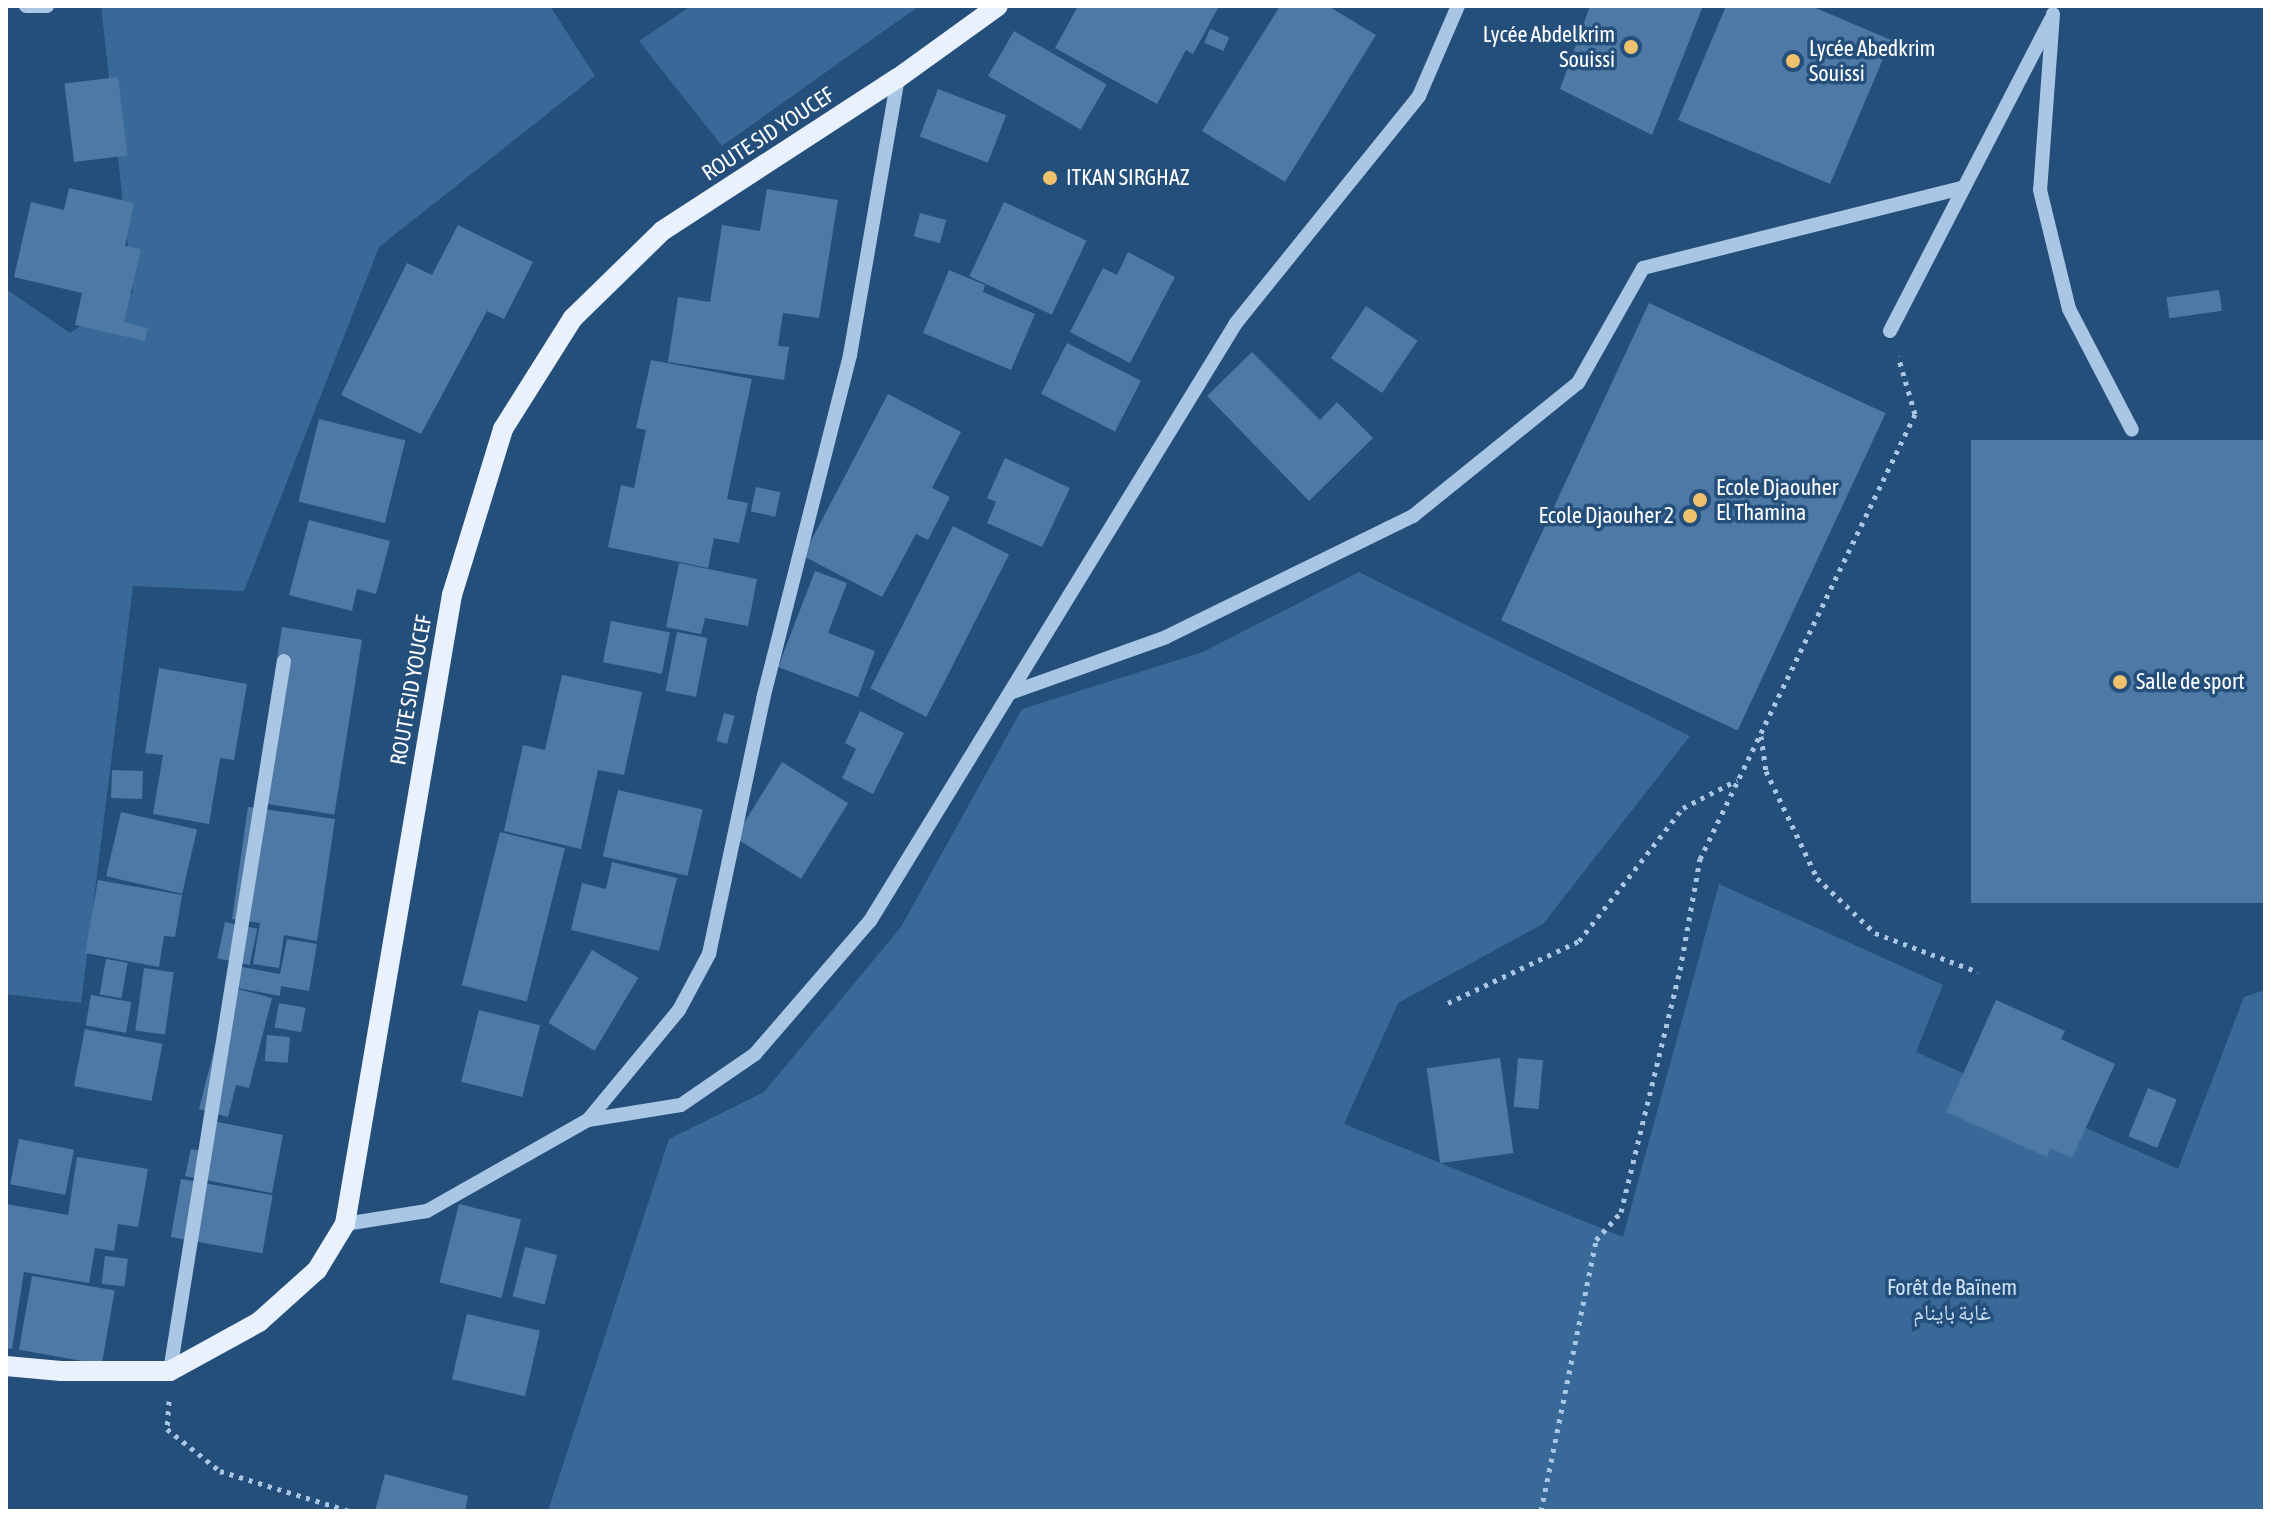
<!DOCTYPE html>
<meta charset="utf-8">
<style>
body{margin:0}
#map{position:relative;width:2271px;height:1517px;overflow:hidden;background:#254f7b;font-family:"Asap Condensed","Noto Naskh Arabic",sans-serif}
div>[style]{position:absolute}
.green>*{inset:0;background:#396999}
.building>*{inset:0;background:#4d79a4;transform-origin:0 0}
.path>*{height:5px;margin-top:-2.5px;transform-origin:0;background:repeating-linear-gradient(90deg,#a9c7e4 0 4px,transparent 0 10px)}
.minor>*{height:14px;margin:-7px;padding:0 7px;transform-origin:7px;border-radius:7px;background:#a9c7e4}
.major>*{height:20px;margin:-10px;padding:0 10px;transform-origin:10px;border-radius:10px;background:#e9f1fc}
.dots>*{width:22px;height:22px;translate:-50% -50%;box-sizing:border-box;border:4px solid #254f7b;border-radius:50%}
span{translate:-50% -50%;white-space:nowrap;text-align:center;line-height:1.15;-webkit-text-stroke:7px #254f7b;paint-order:stroke}
.poi-label{font-size:22px;color:#fff}
.right{translate:-100% -50%;text-align:right}
.left{translate:0 -50%;text-align:left}
.street-label{font-size:22px;color:#fff}
.park-label{font-size:22px;color:#cce0f4}
.frame{position:absolute;inset:0;border:8px solid #fff;pointer-events:none}
</style>
<div id="map">
<div class="green">
<div style="clip-path:polygon(101px 6px,550px 6px,595px 76px,379px 247px,244px 591px,133px 586px,81px 1003px,6px 994px,6px 289px,70px 333px,133px 292px)"></div>
<div style="clip-path:polygon(691px 6px,919px 6px,722px 146px,639px 41px)"></div>
<div style="clip-path:polygon(1359px 572px,1690px 736px,1543px 924px,1398px 1003px,1344px 1124px,1623px 1237px,1719px 884px,1943px 985px,1916px 1052px,2178px 1169px,2244px 997px,2265px 990px,2265px 1511px,548px 1511px,669px 1139px,764px 1092px,901px 927px,1022px 709px,1203px 652px)"></div>
</div>
<div class="building">
<div style="clip-path:polygon(1078px 6px,1219px 6px,1193px 54px,1186px 50px,1157px 104px,1055px 48px)"></div>
<div style="clip-path:polygon(1280px 6px,1328px 6px,1376px 35px,1285px 182px,1202px 131px)"></div>
<div style="clip-path:polygon(1590px 6px,1703px 6px,1652px 135px,1560px 89px)"></div>
<div style="clip-path:polygon(1726px 6px,1811px 6px,1891px 40px,1830px 184px,1678px 120px)"></div>
<div style="left:1210px;top:29px;width:21px;height:15px;rotate:23deg"></div>
<div style="left:1014px;top:31px;width:107px;height:52px;rotate:30deg"></div>
<div style="left:118px;top:77px;width:79px;height:54px;rotate:83deg"></div>
<div style="left:938px;top:89px;width:73px;height:51px;rotate:21deg"></div>
<div style="clip-path:polygon(69px 188px,134px 203px,125px 246px,141px 249px,124px 322px,148px 328px,145px 341px,75px 325px,82px 293px,14px 277px,31px 202px,64px 210px)"></div>
<div style="clip-path:polygon(767px 189px,838px 200px,819px 318px,783px 313px,778px 346px,789px 347px,784px 380px,668px 362px,678px 297px,710px 302px,722px 225px,760px 231px)"></div>
<div style="left:1004px;top:202px;width:91px;height:82px;rotate:25deg"></div>
<div style="left:920px;top:213px;width:27px;height:24px;rotate:15deg"></div>
<div style="clip-path:polygon(458px 225px,533px 262px,504px 319px,487px 311px,421px 434px,341px 395px,407px 263px,432px 275px)"></div>
<div style="clip-path:polygon(1128px 252px,1175px 277px,1130px 363px,1070px 332px,1103px 268px,1117px 275px)"></div>
<div style="clip-path:polygon(949px 270px,985px 285px,983px 292px,1035px 314px,1011px 370px,923px 333px)"></div>
<div style="left:2219px;top:290px;width:21px;height:53px;rotate:82deg"></div>
<div style="left:1649px;top:303px;width:261px;height:350px;rotate:25deg"></div>
<div style="left:1366px;top:306px;width:62px;height:63px;rotate:34deg"></div>
<div style="left:1067px;top:343px;width:83px;height:57px;rotate:27deg"></div>
<div style="clip-path:polygon(1252px 352px,1320px 420px,1337px 402px,1373px 438px,1309px 501px,1207px 396px)"></div>
<div style="clip-path:polygon(651px 360px,752px 379px,727px 499px,748px 503px,739px 543px,714px 538px,708px 568px,608px 547px,621px 485px,634px 488px,646px 430px,636px 428px)"></div>
<div style="clip-path:polygon(888px 394px,961px 432px,932px 488px,950px 497px,928px 540px,916px 534px,882px 597px,803px 556px)"></div>
<div style="left:319px;top:419px;width:89px;height:85px;rotate:14deg"></div>
<div style="left:2264px;top:440px;width:463px;height:293px;rotate:90deg"></div>
<div style="clip-path:polygon(1005px 458px,1070px 488px,1042px 547px,987px 523px,996px 502px,987px 498px)"></div>
<div style="left:756px;top:487px;width:25px;height:25px;rotate:12deg"></div>
<div style="clip-path:polygon(309px 520px,390px 541px,376px 594px,357px 589px,352px 611px,289px 595px)"></div>
<div style="left:953px;top:526px;width:63px;height:182px;rotate:27deg"></div>
<div style="clip-path:polygon(679px 563px,757px 579px,748px 626px,705px 618px,701px 634px,666px 627px)"></div>
<div style="clip-path:polygon(815px 571px,847px 583px,828px 633px,875px 651px,858px 697px,778px 667px)"></div>
<div style="left:611px;top:621px;width:60px;height:42px;rotate:11deg"></div>
<div style="left:282px;top:627px;width:81px;height:177px;rotate:9deg"></div>
<div style="left:677px;top:632px;width:31px;height:60px;rotate:11deg"></div>
<div style="clip-path:polygon(159px 668px,247px 684px,234px 760px,220px 758px,209px 824px,153px 814px,163px 755px,145px 753px)"></div>
<div style="clip-path:polygon(562px 675px,642px 692px,624px 775px,598px 770px,581px 849px,504px 831px,523px 745px,545px 750px)"></div>
<div style="clip-path:polygon(860px 711px,904px 733px,873px 794px,842px 778px,856px 749px,845px 743px)"></div>
<div style="left:724px;top:713px;width:11px;height:29px;rotate:15deg"></div>
<div style="left:782px;top:762px;width:78px;height:89px;rotate:32deg"></div>
<div style="left:112px;top:770px;width:31px;height:28px;rotate:2deg"></div>
<div style="left:618px;top:790px;width:87px;height:68px;rotate:13deg"></div>
<div style="clip-path:polygon(248px 807px,335px 819px,317px 941px,284px 935px,279px 968px,253px 964px,260px 923px,232px 919px)"></div>
<div style="left:121px;top:812px;width:78px;height:66px;rotate:13deg"></div>
<div style="left:500px;top:832px;width:67px;height:158px;rotate:14deg"></div>
<div style="clip-path:polygon(612px 862px,677px 878px,659px 951px,571px 930px,582px 883px,606px 889px)"></div>
<div style="clip-path:polygon(98px 880px,182px 895px,175px 937px,164px 936px,159px 967px,85px 953px)"></div>
<div style="left:225px;top:922px;width:33px;height:37px;rotate:12deg"></div>
<div style="clip-path:polygon(287px 939px,317px 944px,309px 991px,281px 986px,280px 996px,227px 986px,231px 965px,280px 974px)"></div>
<div style="left:592px;top:950px;width:54px;height:85px;rotate:31deg"></div>
<div style="left:106px;top:959px;width:22px;height:36px;rotate:10deg"></div>
<div style="left:144px;top:968px;width:30px;height:63px;rotate:8deg"></div>
<div style="clip-path:polygon(230px 987px,272px 998px,249px 1088px,236px 1085px,228px 1117px,199px 1109px)"></div>
<div style="left:91px;top:995px;width:41px;height:31px;rotate:10deg"></div>
<div style="clip-path:polygon(1996px 1000px,2065px 1031px,2061px 1039px,2115px 1064px,2072px 1158px,2050px 1148px,2047px 1157px,1946px 1112px)"></div>
<div style="left:279px;top:1003px;width:27px;height:25px;rotate:10deg"></div>
<div style="left:479px;top:1010px;width:63px;height:74px;rotate:14deg"></div>
<div style="left:85px;top:1029px;width:79px;height:58px;rotate:11deg"></div>
<div style="left:267px;top:1035px;width:23px;height:26px;rotate:5deg"></div>
<div style="left:1500px;top:1058px;width:96px;height:74px;rotate:82deg"></div>
<div style="left:1518px;top:1058px;width:25px;height:49px;rotate:5deg"></div>
<div style="left:2148px;top:1088px;width:31px;height:52px;rotate:22deg"></div>
<div style="clip-path:polygon(208px 1120px,283px 1135px,272px 1193px,185px 1176px,191px 1149px,202px 1151px)"></div>
<div style="left:19px;top:1139px;width:56px;height:46px;rotate:11deg"></div>
<div style="clip-path:polygon(77px 1157px,148px 1169px,138px 1227px,118px 1224px,114px 1251px,95px 1248px,89px 1283px,24px 1272px,12px 1349px,6px 1348px,6px 1204px,68px 1215px)"></div>
<div style="left:181px;top:1179px;width:93px;height:59px;rotate:10deg"></div>
<div style="left:459px;top:1204px;width:64px;height:81px;rotate:14deg"></div>
<div style="left:525px;top:1247px;width:33px;height:51px;rotate:14deg"></div>
<div style="left:105px;top:1256px;width:23px;height:28px;rotate:7deg"></div>
<div style="left:32px;top:1276px;width:84px;height:75px;rotate:10deg"></div>
<div style="left:467px;top:1314px;width:75px;height:67px;rotate:13deg"></div>
<div style="clip-path:polygon(385px 1474px,468px 1496px,465px 1511px,375px 1511px)"></div>
</div>
<div class="path">
<div style="left:1761px;top:736px;width:35px;rotate:82deg"></div>
<div style="left:1766px;top:771px;width:119px;rotate:64.5deg"></div>
<div style="left:1817px;top:878px;width:80px;rotate:43.5deg"></div>
<div style="left:1875px;top:933px;width:110px;rotate:20.7deg"></div>
<div style="left:1448px;top:1003px;width:145px;rotate:-25.3deg"></div>
<div style="left:1579px;top:941px;width:169px;rotate:-52deg"></div>
<div style="left:1683px;top:808px;width:61px;rotate:-27.4deg"></div>
<div style="left:169px;top:1401px;width:28px;rotate:94deg"></div>
<div style="left:167px;top:1429px;width:68px;rotate:38.4deg"></div>
<div style="left:220px;top:1471px;width:135px;rotate:17.2deg"></div>
<div style="left:1541px;top:1511px;width:277px;rotate:-78.5deg"></div>
<div style="left:1596px;top:1240px;width:38px;rotate:-48deg"></div>
<div style="left:1621px;top:1212px;width:249px;rotate:-76.3deg"></div>
<div style="left:1680px;top:970px;width:113px;rotate:-79.8deg"></div>
<div style="left:1700px;top:859px;width:494px;rotate:-64.2deg"></div>
<div style="left:1915px;top:414px;width:60px;rotate:-106.3deg"></div>
</div>
<div class="minor">
<div style="left:26px;top:6px;width:21px"></div>
<div style="left:2053px;top:14px;width:176px;rotate:94.2deg"></div>
<div style="left:2040px;top:190px;width:122px;rotate:76.3deg"></div>
<div style="left:2069px;top:309px;width:136px;rotate:62.5deg"></div>
<div style="left:1890px;top:331px;width:351px;rotate:-62.7deg"></div>
<div style="left:1010px;top:693px;width:166px;rotate:-19.7deg"></div>
<div style="left:1166px;top:637px;width:275px;rotate:-26.1deg"></div>
<div style="left:1413px;top:516px;width:212px;rotate:-38.9deg"></div>
<div style="left:1578px;top:383px;width:132px;rotate:-60.5deg"></div>
<div style="left:1643px;top:268px;width:329px;rotate:-14.1deg"></div>
<div style="left:588px;top:1120px;width:143px;rotate:-50.4deg"></div>
<div style="left:679px;top:1010px;width:64px;rotate:-61.8deg"></div>
<div style="left:709px;top:954px;width:261px;rotate:-78deg"></div>
<div style="left:763px;top:699px;width:355px;rotate:-75.8deg"></div>
<div style="left:850px;top:355px;width:281px;rotate:-80.2deg"></div>
<div style="left:345px;top:1224px;width:83px;rotate:-9deg"></div>
<div style="left:427px;top:1211px;width:185px;rotate:-29.5deg"></div>
<div style="left:588px;top:1120px;width:94px;rotate:-9.2deg"></div>
<div style="left:681px;top:1105px;width:90px;rotate:-34.6deg"></div>
<div style="left:755px;top:1054px;width:176px;rotate:-49.2deg"></div>
<div style="left:870px;top:921px;width:701px;rotate:-58.53deg"></div>
<div style="left:1236px;top:323px;width:292px;rotate:-51.1deg"></div>
<div style="left:1419px;top:96px;width:98px;rotate:-66.6deg"></div>
<div style="left:170px;top:1371px;width:719px;rotate:-80.88deg"></div>
</div>
<div class="major">
<div style="left:6px;top:1366px;width:55px;rotate:5.2deg"></div>
<div style="left:61px;top:1371px;width:109px"></div>
<div style="left:170px;top:1371px;width:102px;rotate:-28.8deg"></div>
<div style="left:259px;top:1322px;width:78px;rotate:-41.9deg"></div>
<div style="left:317px;top:1270px;width:54px;rotate:-58.7deg"></div>
<div style="left:345px;top:1224px;width:638px;rotate:-80.35deg"></div>
<div style="left:452px;top:595px;width:174px;rotate:-72.9deg"></div>
<div style="left:503px;top:429px;width:131px;rotate:-57.8deg"></div>
<div style="left:573px;top:318px;width:124px;rotate:-44.3deg"></div>
<div style="left:662px;top:231px;width:281px;rotate:-33deg"></div>
<div style="left:898px;top:78px;width:123px;rotate:-35.8deg"></div>
</div>
<div class="dots">
<div style="left:1631px;top:47px;background:#eec26d"></div>
<div style="left:1793px;top:61px;background:#eec26d"></div>
<div style="left:1050px;top:178px;background:#eec26d"></div>
<div style="left:1700px;top:500px;background:#eec26d"></div>
<div style="left:1690px;top:516px;background:#eec26d"></div>
<div style="left:2120px;top:682px;background:#eec26d"></div>
</div>
<div class="poi-label">
<span class="right" style="left:1615px;top:47px">Lycée Abdelkrim<br>Souissi</span>
<span class="left" style="left:1809px;top:61px">Lycée Abedkrim<br>Souissi</span>
<span class="left" style="left:1066px;top:178px">ITKAN SIRGHAZ</span>
<span class="left" style="left:1716px;top:500px">Ecole Djaouher<br>El Thamina</span>
<span class="right" style="left:1674px;top:516px">Ecole Djaouher 2</span>
<span class="left" style="left:2136px;top:682px">Salle de sport</span>
</div>
<div class="street-label">
<span style="left:768px;top:134px;rotate:-33deg">ROUTE SID YOUCEF</span>
<span style="left:411px;top:690px;rotate:-80deg">ROUTE SID YOUCEF</span>
</div>
<div class="park-label">
<span style="left:1952px;top:1300px">Forêt de Baïnem<br>غابة باينام</span>
</div>
<div class="frame"></div>
</div>
